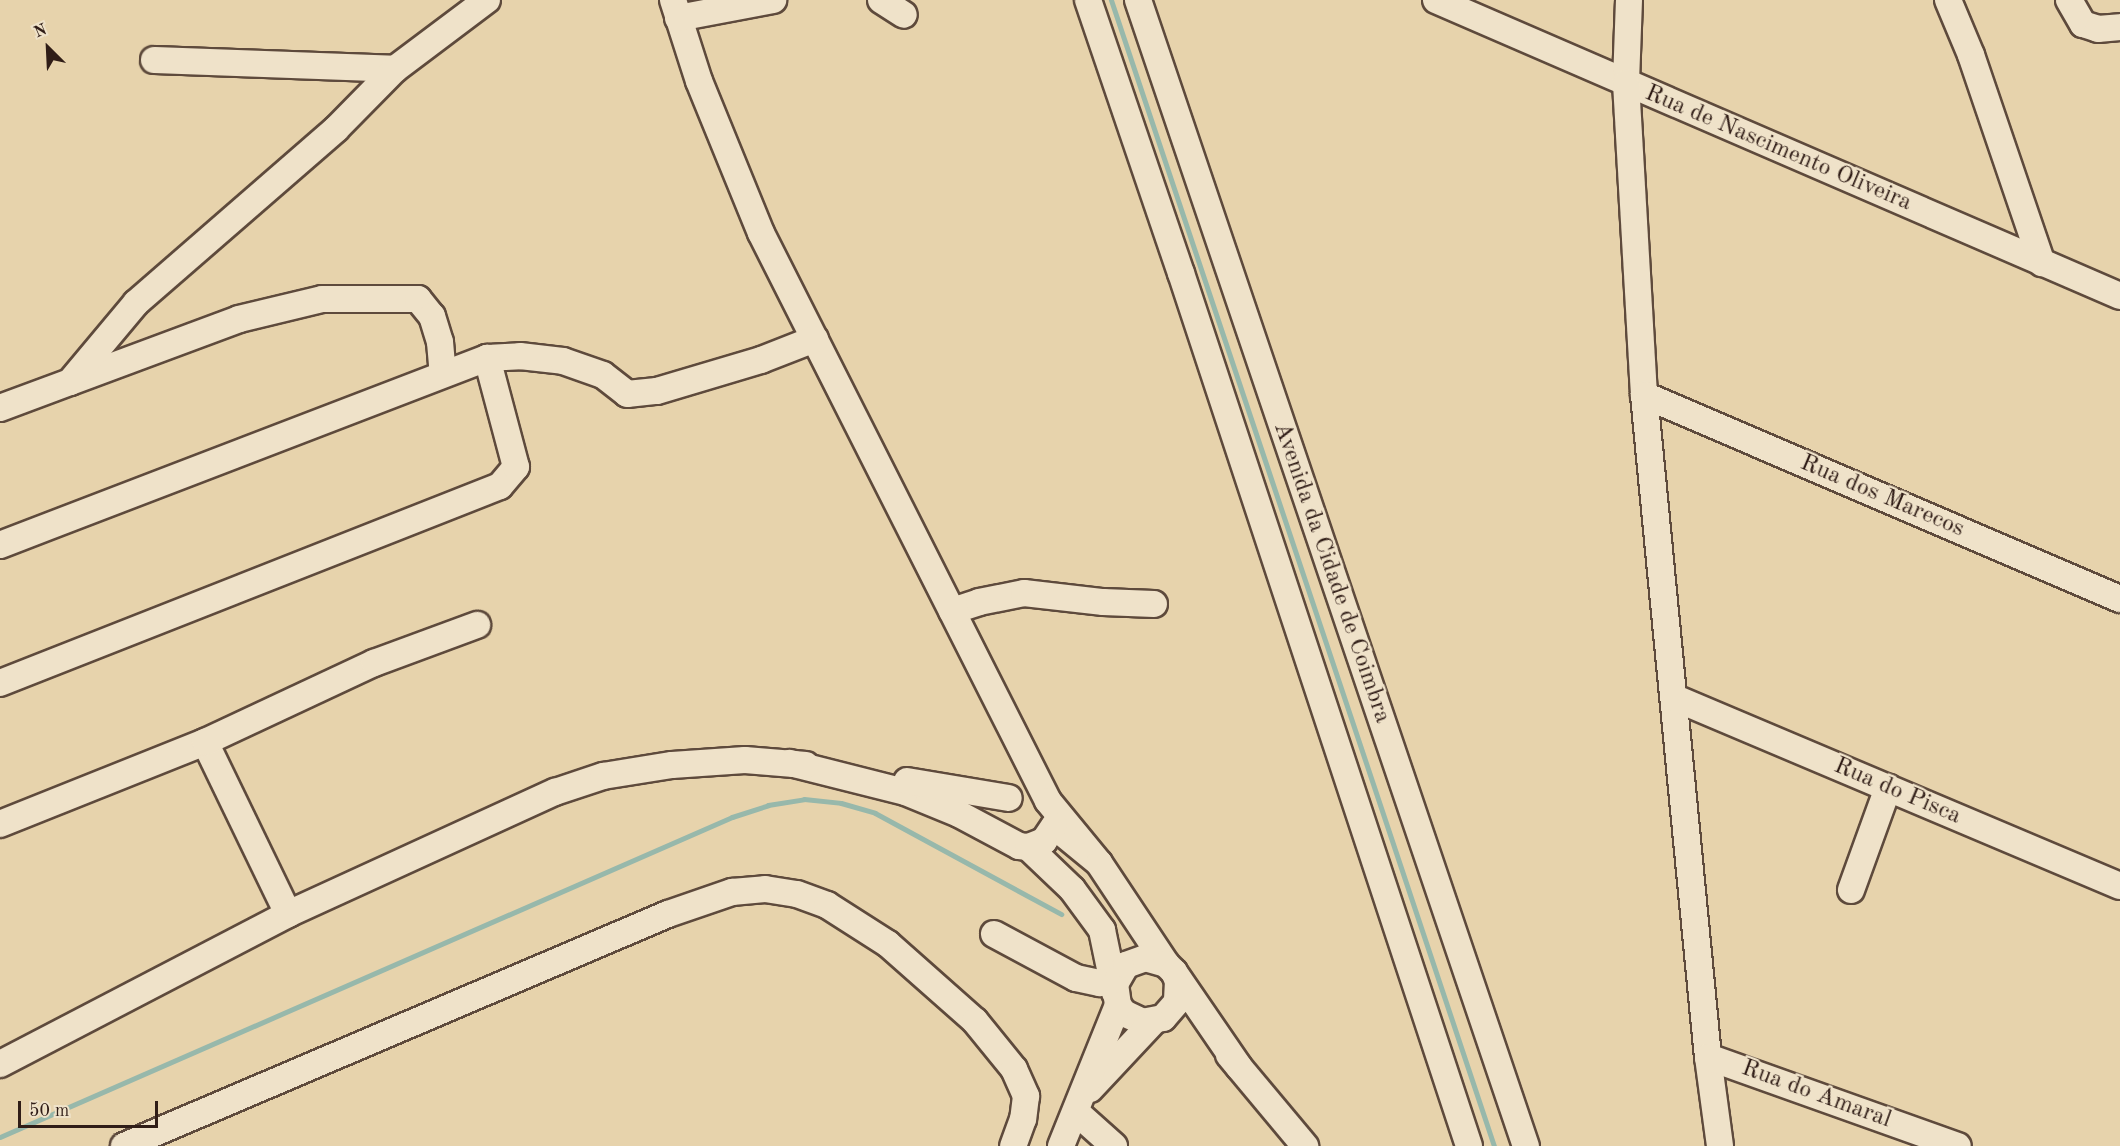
<!DOCTYPE html>
<style>
body{margin:0}
#map{position:relative;width:2120px;height:1146px;overflow:hidden;background:#e7d3ac;font-family:"Old Standard TT",serif}
div>[style]{position:absolute}
.stream>*{height:5px;margin:-2.5px;padding:0 2.5px;transform-origin:2.5px;border-radius:2.5px;background:#97b8ab}
.roads{filter:drop-shadow(2px 0 #5e4a3c) drop-shadow(-2px 0 #5e4a3c) drop-shadow(0 2px #5e4a3c) drop-shadow(0 -2px #5e4a3c)}
.minor>*{height:26px;margin:-13px;padding:0 13px;transform-origin:13px;border-radius:13px;background:#efe2c9}
span{translate:-50% -50%;white-space:nowrap;text-align:center;line-height:1.15;-webkit-text-stroke:4.5px #efe2c9;paint-order:stroke}
.street-label{font-size:24px;color:#301d17}
.north{position:absolute;left:18px;top:18px;width:60px;height:60px;-webkit-text-stroke:4px #efe2c9;paint-order:stroke;rotate:336deg;font-size:16px;font-weight:700;line-height:24px;text-align:center;color:#301d17}
.north::after{content:'';display:block;margin:auto;width:21px;height:27px;background:#301d17;clip-path:polygon(50% 0,100% 100%,50% 72%,0 100%)}
.scale{position:absolute;left:18px;top:1101px;width:140px;height:27px;box-sizing:border-box;border:3px solid #301d17;border-top:0;padding-left:8px;font-size:18px;line-height:21px;white-space:nowrap;color:#301d17;-webkit-text-stroke:4px #efe2c9;paint-order:stroke}
</style>
<div id="map">
<div class="stream">
<div style="left:1111px;top:0;width:1208px;rotate:71.52deg"></div>
<div style="left:0;top:1137px;width:799px;rotate:-23.61deg"></div>
<div style="left:732px;top:817px;width:38px;rotate:-18deg"></div>
<div style="left:768px;top:805px;width:36px;rotate:-9deg"></div>
<div style="left:804px;top:799px;width:37px;rotate:6deg"></div>
<div style="left:841px;top:803px;width:35px;rotate:16deg"></div>
<div style="left:875px;top:813px;width:212px;rotate:28.5deg"></div>
</div>
<div class="roads">
<div class="minor">
<div style="left:673px;top:0;width:85px;rotate:72.2deg"></div>
<div style="left:699px;top:81px;width:164px;rotate:67.8deg"></div>
<div style="left:761px;top:233px;width:636px;rotate:63.19deg"></div>
<div style="left:1048px;top:801px;width:80px;rotate:50.6deg"></div>
<div style="left:1099px;top:863px;width:58px;rotate:-140.6deg"></div>
<div style="left:1054px;top:826px;width:18px;rotate:124deg"></div>
<div style="left:1044px;top:841px;width:17px;rotate:159deg"></div>
<div style="left:1028px;top:847px;width:9px;rotate:-174deg"></div>
<div style="left:1019px;top:846px;width:68px;rotate:-151.9deg"></div>
<div style="left:959px;top:814px;width:58px;rotate:-157.8deg"></div>
<div style="left:905px;top:792px;width:119px;rotate:-165.8deg"></div>
<div style="left:881px;top:0;width:27px;rotate:33deg"></div>
<div style="left:1088px;top:0;width:288px;rotate:71.2deg"></div>
<div style="left:1181px;top:273px;width:919px;rotate:71.74deg"></div>
<div style="left:1138px;top:0;width:1210px;rotate:71.3deg"></div>
<div style="left:1436px;top:0;width:745px;rotate:23.4deg"></div>
<div style="left:1629px;top:0;width:83px;rotate:92.1deg"></div>
<div style="left:1626px;top:83px;width:313px;rotate:86.7deg"></div>
<div style="left:1644px;top:395px;width:665px;rotate:84.48deg"></div>
<div style="left:1708px;top:1057px;width:90px;rotate:82.3deg"></div>
<div style="left:1948px;top:0;width:60px;rotate:67.3deg"></div>
<div style="left:1971px;top:55px;width:220px;rotate:71.2deg"></div>
<div style="left:2069px;top:0;width:28px;rotate:60deg"></div>
<div style="left:2083px;top:24px;width:16px;rotate:18deg"></div>
<div style="left:2098px;top:29px;width:22px;rotate:-5deg"></div>
<div style="left:678px;top:18px;width:97px;rotate:-10.7deg"></div>
<div style="left:154px;top:60px;width:241px;rotate:2.1deg"></div>
<div style="left:70px;top:382px;width:180px;rotate:-20.4deg"></div>
<div style="left:239px;top:319px;width:85px;rotate:-13.5deg"></div>
<div style="left:322px;top:299px;width:96px"></div>
<div style="left:418px;top:299px;width:22px;rotate:51deg"></div>
<div style="left:432px;top:316px;width:27px;rotate:73deg"></div>
<div style="left:440px;top:342px;width:32px;rotate:85deg"></div>
<div style="left:1644px;top:395px;width:518px;rotate:23.2deg"></div>
<div style="left:0;top:408px;width:75px;rotate:-20.4deg"></div>
<div style="left:70px;top:382px;width:103px;rotate:-50.1deg"></div>
<div style="left:136px;top:303px;width:265px;rotate:-41deg"></div>
<div style="left:336px;top:129px;width:84px;rotate:-45.5deg"></div>
<div style="left:395px;top:69px;width:115px;rotate:-36.9deg"></div>
<div style="left:0;top:545px;width:522px;rotate:-21.01deg"></div>
<div style="left:487px;top:358px;width:33px;rotate:-3deg"></div>
<div style="left:520px;top:356px;width:43px;rotate:6.6deg"></div>
<div style="left:563px;top:361px;width:42px;rotate:19.3deg"></div>
<div style="left:603px;top:375px;width:31px;rotate:38deg"></div>
<div style="left:627px;top:394px;width:30px;rotate:-6deg"></div>
<div style="left:657px;top:391px;width:109px;rotate:-16.6deg"></div>
<div style="left:761px;top:360px;width:58px;rotate:-21.3deg"></div>
<div style="left:952px;top:611px;width:28px;rotate:-18deg"></div>
<div style="left:979px;top:602px;width:46px;rotate:-11.3deg"></div>
<div style="left:1024px;top:593px;width:80px;rotate:6.5deg"></div>
<div style="left:1103px;top:602px;width:51px;rotate:2.2deg"></div>
<div style="left:0;top:683px;width:537px;rotate:-21.5deg"></div>
<div style="left:500px;top:486px;width:25px;rotate:-50deg"></div>
<div style="left:516px;top:467px;width:113px;rotate:-104.9deg"></div>
<div style="left:1675px;top:698px;width:483px;rotate:22.9deg"></div>
<div style="left:205px;top:742px;width:191px;rotate:64.2deg"></div>
<div style="left:907px;top:781px;width:103px;rotate:9.5deg"></div>
<div style="left:0;top:824px;width:221px;rotate:-21.8deg"></div>
<div style="left:205px;top:742px;width:187px;rotate:-25.1deg"></div>
<div style="left:374px;top:663px;width:110px;rotate:-20.3deg"></div>
<div style="left:1028px;top:847px;width:61px;rotate:43.7deg"></div>
<div style="left:1072px;top:889px;width:51px;rotate:53.8deg"></div>
<div style="left:1102px;top:930px;width:64px;rotate:78.3deg"></div>
<div style="left:1099px;top:863px;width:121px;rotate:56.4deg"></div>
<div style="left:1851px;top:890px;width:109px;rotate:-70.1deg"></div>
<div style="left:994px;top:934px;width:93px;rotate:28.2deg"></div>
<div style="left:1076px;top:978px;width:25px;rotate:12deg"></div>
<div style="left:1100px;top:983px;width:13px;rotate:-9deg"></div>
<div style="left:1174px;top:972px;width:10px;rotate:66deg"></div>
<div style="left:1178px;top:981px;width:21px;rotate:93deg"></div>
<div style="left:1177px;top:1002px;width:21px;rotate:131deg"></div>
<div style="left:1163px;top:1018px;width:20px;rotate:169deg"></div>
<div style="left:1143px;top:1022px;width:21px;rotate:-155deg"></div>
<div style="left:1124px;top:1013px;width:10px;rotate:-127deg"></div>
<div style="left:1118px;top:1005px;width:21px;rotate:-98deg"></div>
<div style="left:1115px;top:984px;width:22px;rotate:-60deg"></div>
<div style="left:1126px;top:965px;width:20px;rotate:-20deg"></div>
<div style="left:1145px;top:958px;width:22px;rotate:16deg"></div>
<div style="left:1166px;top:964px;width:11px;rotate:45deg"></div>
<div style="left:1174px;top:972px;width:115px;rotate:55.6deg"></div>
<div style="left:1229px;top:1055px;width:119px;rotate:50.1deg"></div>
<div style="left:1708px;top:1057px;width:265px;rotate:19.6deg"></div>
<div style="left:0;top:1064px;width:325px;rotate:-27.5deg"></div>
<div style="left:288px;top:914px;width:294px;rotate:-24.6deg"></div>
<div style="left:555px;top:792px;width:51px;rotate:-18.4deg"></div>
<div style="left:603px;top:776px;width:70px;rotate:-9.1deg"></div>
<div style="left:672px;top:765px;width:73px;rotate:-3.9deg"></div>
<div style="left:745px;top:760px;width:61px;rotate:4.7deg"></div>
<div style="left:1090px;top:1089px;width:92px;rotate:-46.8deg"></div>
<div style="left:1076px;top:1112px;width:51px;rotate:41.8deg"></div>
<div style="left:124px;top:1146px;width:591px;rotate:-23.1deg"></div>
<div style="left:668px;top:914px;width:68px;rotate:-19deg"></div>
<div style="left:732px;top:892px;width:33px;rotate:-5deg"></div>
<div style="left:765px;top:889px;width:32px;rotate:9deg"></div>
<div style="left:797px;top:894px;width:32px;rotate:20deg"></div>
<div style="left:827px;top:905px;width:72px;rotate:32.6deg"></div>
<div style="left:888px;top:944px;width:116px;rotate:41.5deg"></div>
<div style="left:975px;top:1021px;width:62px;rotate:50.9deg"></div>
<div style="left:1014px;top:1069px;width:30px;rotate:66deg"></div>
<div style="left:1026px;top:1096px;width:23px;rotate:97deg"></div>
<div style="left:1023px;top:1119px;width:29px;rotate:110deg"></div>
<div style="left:1061px;top:1146px;width:152px;rotate:-68deg"></div>
</div>
</div>
<div class="street-label">
<span style="left:1778px;top:149px;rotate:23deg">Rua de Nascimento Oliveira</span>
<span style="left:1882px;top:497px;rotate:23deg">Rua dos Marecos</span>
<span style="left:1331px;top:573px;rotate:71deg">Avenida da Cidade de Coimbra</span>
<span style="left:1897px;top:792px;rotate:23deg">Rua do Pisca</span>
<span style="left:1816px;top:1095px;rotate:20deg">Rua do Amaral</span>
</div>
<div class="north">N</div>
<div class="scale">50 m</div>
</div>
